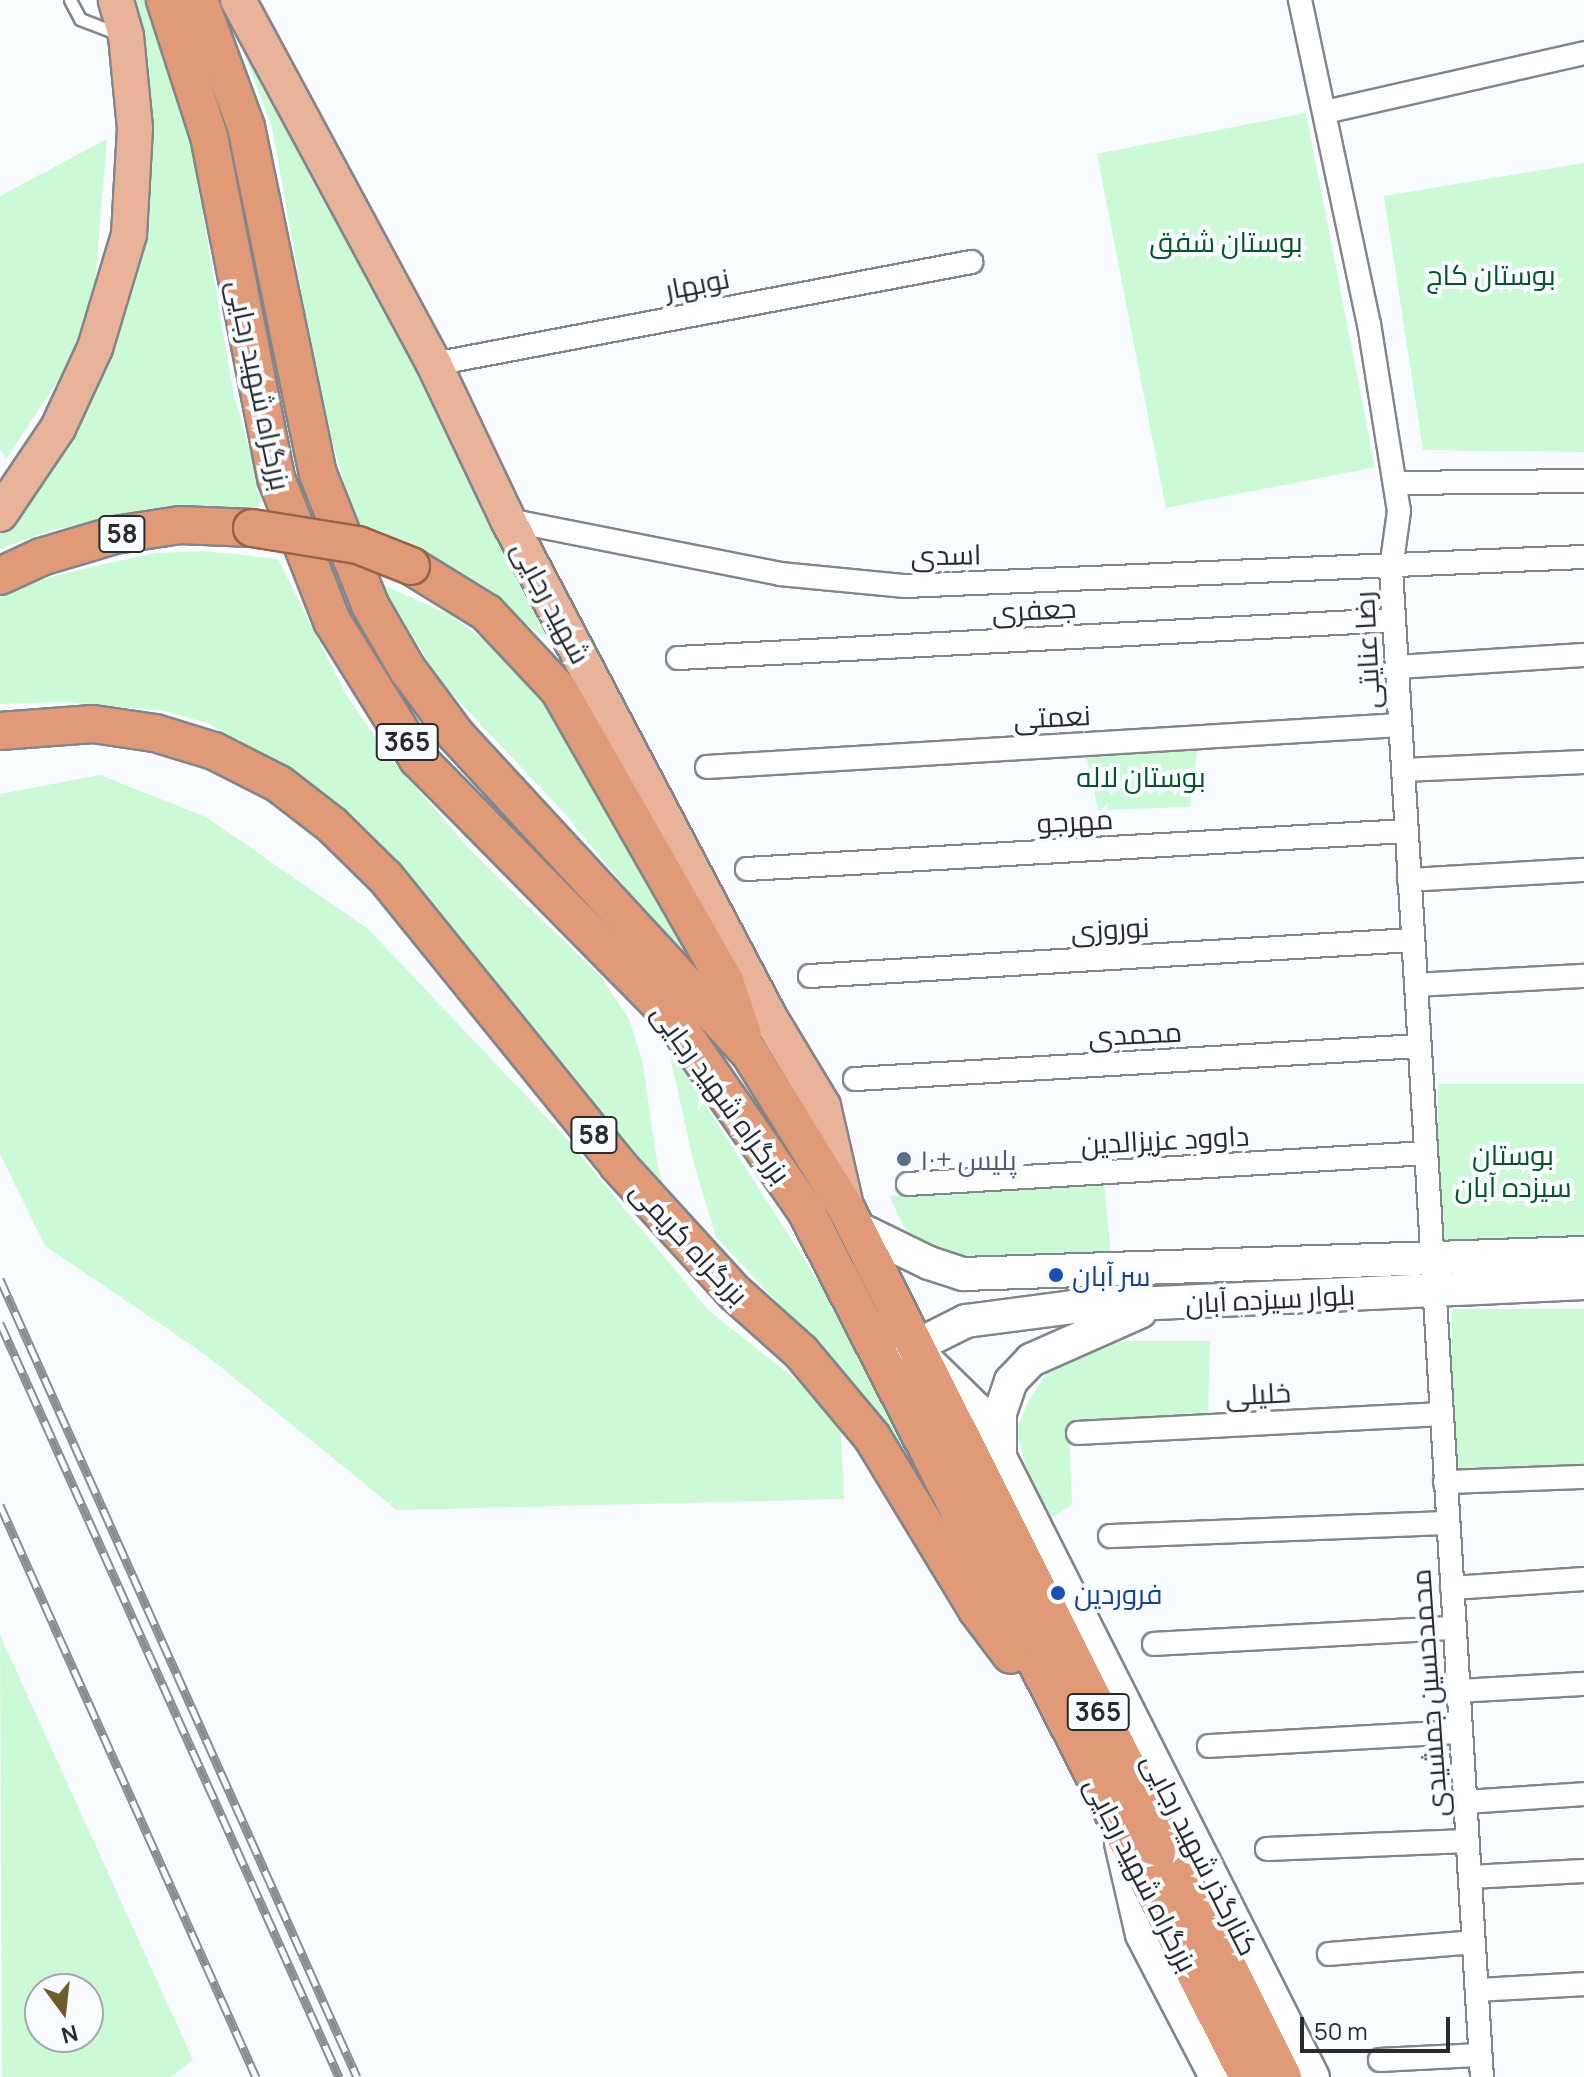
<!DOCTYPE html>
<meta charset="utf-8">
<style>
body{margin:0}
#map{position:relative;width:1584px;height:2077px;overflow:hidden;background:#f8fbff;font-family:Manrope,Cairo,sans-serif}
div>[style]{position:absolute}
.green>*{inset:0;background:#cdfad6;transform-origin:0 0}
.roads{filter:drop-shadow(2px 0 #82858a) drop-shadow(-2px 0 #82858a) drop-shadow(0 2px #82858a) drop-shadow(0 -2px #82858a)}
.service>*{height:11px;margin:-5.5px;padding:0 5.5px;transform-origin:5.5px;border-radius:5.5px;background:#fff}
.minor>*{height:22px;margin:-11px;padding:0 11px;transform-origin:11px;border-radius:11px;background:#fff}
.tertiary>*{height:28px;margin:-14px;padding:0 14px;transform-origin:14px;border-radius:14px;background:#fff}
.secondary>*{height:32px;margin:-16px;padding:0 16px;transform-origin:16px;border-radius:16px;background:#fff}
.primary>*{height:34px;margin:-17px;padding:0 17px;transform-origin:17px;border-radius:17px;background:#e8b399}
.trunk>*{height:36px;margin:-18px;padding:0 18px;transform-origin:18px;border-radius:18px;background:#e09a77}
.rail>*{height:9px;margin-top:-4.5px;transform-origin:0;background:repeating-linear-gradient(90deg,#f8fbff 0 18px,#8a8d8f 0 36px);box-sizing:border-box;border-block:2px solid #8a8d8f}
.bridges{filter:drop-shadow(2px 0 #9a6246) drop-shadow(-2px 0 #9a6246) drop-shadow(0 2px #9a6246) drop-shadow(0 -2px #9a6246)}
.trunk-bridge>*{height:36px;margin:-18px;padding:0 18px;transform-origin:18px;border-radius:18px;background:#e09a77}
.dots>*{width:22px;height:22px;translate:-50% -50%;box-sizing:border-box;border:4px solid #f8fbff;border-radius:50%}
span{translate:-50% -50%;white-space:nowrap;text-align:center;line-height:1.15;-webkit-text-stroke:8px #f8fbff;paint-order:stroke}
.shield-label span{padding:2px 6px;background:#f8fbff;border:2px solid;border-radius:6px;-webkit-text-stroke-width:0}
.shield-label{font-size:26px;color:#282a2b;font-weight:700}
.park-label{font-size:28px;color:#035727}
.street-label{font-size:28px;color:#282a2b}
.service-label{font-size:28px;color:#4e5e75}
.left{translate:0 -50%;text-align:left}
.transit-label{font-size:28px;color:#164399}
.north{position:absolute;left:24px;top:1973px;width:80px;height:80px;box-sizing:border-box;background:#f8fbff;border:2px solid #a5a7aa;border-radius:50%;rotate:165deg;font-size:22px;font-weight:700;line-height:32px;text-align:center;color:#282a2b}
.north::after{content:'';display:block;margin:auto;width:28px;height:36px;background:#6e5c2a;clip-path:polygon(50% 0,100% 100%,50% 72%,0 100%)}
.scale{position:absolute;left:1300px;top:2017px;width:150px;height:36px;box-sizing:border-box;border:4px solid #282a2b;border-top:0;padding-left:10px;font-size:24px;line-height:28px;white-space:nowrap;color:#282a2b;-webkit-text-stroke:6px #f8fbff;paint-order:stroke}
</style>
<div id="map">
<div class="green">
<div style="clip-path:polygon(134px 0,154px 0,185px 108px,233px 391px,263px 498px,254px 512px,159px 508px,52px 530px,0 549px,0 527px,87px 395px,145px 75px)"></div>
<div style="clip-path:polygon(224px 0,586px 688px,546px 639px,467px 577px,422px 548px,358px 528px,322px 408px,272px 127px)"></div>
<div style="left:1306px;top:113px;width:361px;height:213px;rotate:79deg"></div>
<div style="clip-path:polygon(107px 139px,95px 284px,81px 345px,6px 459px,0 449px,0 196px)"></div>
<div style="clip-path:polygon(1584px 163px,1584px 452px,1423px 450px,1384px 196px)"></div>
<div style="clip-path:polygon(204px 551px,278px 559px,345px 693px,386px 753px,473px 853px,601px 977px,629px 1019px,642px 1060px,658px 1168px,671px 1205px,388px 854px,316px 790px,208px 723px,164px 711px,68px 702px,0 704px,0 597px,23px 584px,99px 565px,156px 553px)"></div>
<div style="clip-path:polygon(381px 584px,450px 615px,484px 640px,544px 704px,700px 979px,566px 815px,439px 680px)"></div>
<div style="clip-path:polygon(1199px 739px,1190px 807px,1098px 810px,1084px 746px)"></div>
<div style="clip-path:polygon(100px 775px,206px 817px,368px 929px,567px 1139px,709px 1311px,840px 1414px,844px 1499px,397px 1510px,206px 1355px,45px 1246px,0 1154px,0 794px)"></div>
<div style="clip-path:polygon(668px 1046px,830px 1300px,951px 1525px,944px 1531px,826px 1354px,716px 1237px,693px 1160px)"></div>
<div style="left:1584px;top:1084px;width:164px;height:146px;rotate:90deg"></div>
<div style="clip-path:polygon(1104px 1182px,1111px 1258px,942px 1259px,904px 1228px,890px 1196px)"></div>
<div style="left:1584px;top:1309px;width:160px;height:132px;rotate:90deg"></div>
<div style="clip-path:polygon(1127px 1341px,1210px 1341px,1208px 1417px,1069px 1425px,1072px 1505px,1051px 1518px,1029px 1477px,1016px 1431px,1028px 1402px,1047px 1372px,1080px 1349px)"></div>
<div style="clip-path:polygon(evenodd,0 1635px,193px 2060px,171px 2077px,2px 2077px,0 1635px,40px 1989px,88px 1989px,88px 2037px,40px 2037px,40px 1989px)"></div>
</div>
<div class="roads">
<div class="service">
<div style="left:70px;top:0;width:21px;rotate:62deg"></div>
<div style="left:80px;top:19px;width:42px;rotate:21deg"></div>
</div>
<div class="minor">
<div style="left:1300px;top:0;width:331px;rotate:78deg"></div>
<div style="left:1369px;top:324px;width:189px;rotate:80.9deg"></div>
<div style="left:1399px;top:511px;width:59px;rotate:97.9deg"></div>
<div style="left:1391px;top:569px;width:1511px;rotate:86.55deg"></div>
<div style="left:1325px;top:112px;width:266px;rotate:-12.8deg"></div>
<div style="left:434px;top:364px;width:547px;rotate:-10.75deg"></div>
<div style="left:1395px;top:483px;width:189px;rotate:-0.6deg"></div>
<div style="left:508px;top:520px;width:277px;rotate:11.2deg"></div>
<div style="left:780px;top:574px;width:126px;rotate:5.5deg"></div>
<div style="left:905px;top:586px;width:680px;rotate:-2.45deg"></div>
<div style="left:678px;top:658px;width:717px;rotate:-3.04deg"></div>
<div style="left:1397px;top:667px;width:187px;rotate:-3.7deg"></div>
<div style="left:707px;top:767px;width:694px;rotate:-3.47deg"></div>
<div style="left:1403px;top:770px;width:181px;rotate:-2.5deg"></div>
<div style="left:747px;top:869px;width:661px;rotate:-3.3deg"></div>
<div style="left:1409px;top:880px;width:175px;rotate:-3.3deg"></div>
<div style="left:810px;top:976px;width:604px;rotate:-3.42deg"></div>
<div style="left:1416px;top:985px;width:168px;rotate:-3.1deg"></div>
<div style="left:855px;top:1079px;width:565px;rotate:-3.35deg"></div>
<div style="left:908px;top:1184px;width:519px;rotate:-3.42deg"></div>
<div style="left:1078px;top:1433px;width:363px;rotate:-3deg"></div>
<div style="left:1445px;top:1482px;width:139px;rotate:-2.1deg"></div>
<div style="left:1110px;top:1536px;width:338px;rotate:-2.2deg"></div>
<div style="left:1452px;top:1588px;width:132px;rotate:-3.9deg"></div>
<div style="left:1154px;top:1644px;width:300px;rotate:-3.1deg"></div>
<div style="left:1458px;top:1691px;width:126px;rotate:-3.2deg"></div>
<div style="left:1209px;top:1746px;width:252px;rotate:-3.2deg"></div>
<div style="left:1465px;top:1802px;width:119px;rotate:-3.8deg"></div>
<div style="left:1267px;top:1849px;width:200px;rotate:-2.3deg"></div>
<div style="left:1470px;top:1877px;width:114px;rotate:-3deg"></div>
<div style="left:1329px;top:1954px;width:145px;rotate:-4.7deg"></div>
<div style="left:1477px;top:1990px;width:107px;rotate:-3.2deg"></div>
<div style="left:1380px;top:2060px;width:100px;rotate:-2.9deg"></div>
</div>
<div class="tertiary">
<div style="left:928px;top:1359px;width:69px;rotate:44.4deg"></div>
<div style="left:977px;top:1407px;width:750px;rotate:63.23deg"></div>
<div style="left:1119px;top:1843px;width:94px;rotate:77.1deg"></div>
<div style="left:1140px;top:1935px;width:160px;rotate:62.5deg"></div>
</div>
<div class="secondary">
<div style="left:855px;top:1227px;width:82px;rotate:25.9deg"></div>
<div style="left:929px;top:1263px;width:36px;rotate:18deg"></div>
<div style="left:963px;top:1274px;width:621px;rotate:-1.94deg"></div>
<div style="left:892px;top:1358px;width:83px;rotate:-26.6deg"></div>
<div style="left:966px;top:1321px;width:107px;rotate:-7.5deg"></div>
<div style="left:1072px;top:1307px;width:513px;rotate:-2.68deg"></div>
<div style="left:1000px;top:1452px;width:39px;rotate:-90deg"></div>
<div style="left:1000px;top:1413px;width:34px;rotate:-71deg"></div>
<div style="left:1011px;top:1381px;width:29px;rotate:-46deg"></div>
<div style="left:1031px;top:1360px;width:119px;rotate:-23.8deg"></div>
</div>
<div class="primary">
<div style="left:238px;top:0;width:413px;rotate:61.7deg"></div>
<div style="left:434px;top:364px;width:173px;rotate:64.6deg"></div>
<div style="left:508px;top:520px;width:563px;rotate:62.25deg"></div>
<div style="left:770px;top:1018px;width:103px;rotate:58.9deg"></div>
<div style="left:823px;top:1106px;width:98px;rotate:77.1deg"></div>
<div style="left:0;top:514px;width:104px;rotate:-56deg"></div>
<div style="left:58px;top:428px;width:88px;rotate:-65.2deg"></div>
<div style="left:95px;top:348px;width:118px;rotate:-73.3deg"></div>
<div style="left:129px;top:235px;width:107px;rotate:-86.8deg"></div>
<div style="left:135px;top:128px;width:92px;rotate:-95.6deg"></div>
<div style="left:126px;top:36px;width:37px;rotate:-106deg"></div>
</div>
<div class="trunk">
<div style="left:165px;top:0;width:143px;rotate:72.1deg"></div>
<div style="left:209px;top:136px;width:349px;rotate:78.9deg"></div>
<div style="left:276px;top:478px;width:154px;rotate:68.6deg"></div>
<div style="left:332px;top:621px;width:163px;rotate:58.1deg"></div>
<div style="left:418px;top:759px;width:361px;rotate:45.4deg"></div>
<div style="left:671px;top:1016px;width:237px;rotate:55.3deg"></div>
<div style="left:806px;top:1211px;width:972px;rotate:62.96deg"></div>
<div style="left:199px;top:0;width:135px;rotate:69.7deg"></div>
<div style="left:246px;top:127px;width:354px;rotate:78.3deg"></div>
<div style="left:318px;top:474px;width:141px;rotate:68.3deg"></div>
<div style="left:370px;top:605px;width:74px;rotate:60deg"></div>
<div style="left:407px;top:669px;width:82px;rotate:53.4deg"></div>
<div style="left:456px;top:735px;width:432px;rotate:47.3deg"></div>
<div style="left:749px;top:1052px;width:186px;rotate:58.2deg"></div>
<div style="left:847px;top:1210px;width:970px;rotate:63.3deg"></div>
<div style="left:411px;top:566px;width:89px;rotate:31.7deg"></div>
<div style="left:487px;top:613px;width:105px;rotate:46.9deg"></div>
<div style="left:559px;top:690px;width:335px;rotate:60.3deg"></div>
<div style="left:725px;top:981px;width:57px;rotate:71.6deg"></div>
<div style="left:0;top:576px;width:45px;rotate:-24.9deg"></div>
<div style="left:41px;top:557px;width:77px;rotate:-16.6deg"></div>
<div style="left:115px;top:535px;width:66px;rotate:-8.7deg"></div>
<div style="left:180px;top:525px;width:72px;rotate:2.4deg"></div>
<div style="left:0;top:731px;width:93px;rotate:-4.3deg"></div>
<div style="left:93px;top:724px;width:63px;rotate:8.3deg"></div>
<div style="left:155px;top:733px;width:62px;rotate:17deg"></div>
<div style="left:214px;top:751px;width:73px;rotate:26.9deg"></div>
<div style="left:279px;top:784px;width:67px;rotate:37.7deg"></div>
<div style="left:332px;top:825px;width:76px;rotate:44.5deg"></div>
<div style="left:386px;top:878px;width:369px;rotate:51deg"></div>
<div style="left:618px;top:1165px;width:173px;rotate:47.6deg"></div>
<div style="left:735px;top:1293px;width:89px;rotate:41.8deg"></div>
<div style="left:801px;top:1352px;width:111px;rotate:50.1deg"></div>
<div style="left:872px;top:1437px;width:202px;rotate:58.7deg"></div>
<div style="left:977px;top:1610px;width:56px;rotate:52.9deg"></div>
</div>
</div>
<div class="rail">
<div style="left:0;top:1279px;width:874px;rotate:65.9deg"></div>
<div style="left:0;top:1323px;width:827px;rotate:65.79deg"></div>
<div style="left:0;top:1505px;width:627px;rotate:65.89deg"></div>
</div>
<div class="bridges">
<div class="trunk-bridge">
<div style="left:252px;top:528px;width:107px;rotate:9.1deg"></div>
<div style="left:358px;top:545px;width:57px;rotate:21.6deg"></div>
</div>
</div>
<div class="dots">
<div style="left:904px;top:1159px;background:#5c6f8a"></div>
<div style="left:1056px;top:1275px;background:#1a4fb4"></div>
<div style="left:1058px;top:1593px;background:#1a4fb4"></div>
</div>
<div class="shield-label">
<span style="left:122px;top:534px">58</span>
<span style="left:407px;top:742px">365</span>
<span style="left:594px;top:1135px">58</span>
<span style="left:1098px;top:1712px">365</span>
</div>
<div class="park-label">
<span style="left:1226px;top:241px">بوستان شفق</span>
<span style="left:1491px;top:274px">بوستان کاج</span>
<span style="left:1141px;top:776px">بوستان لاله</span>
<span style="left:1513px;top:1170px">بوستان<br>سیزده آبان</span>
</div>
<div class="street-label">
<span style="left:697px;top:283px;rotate:-11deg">نوبهار</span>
<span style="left:260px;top:385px;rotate:78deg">بزرگراه شهید رجایی</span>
<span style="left:946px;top:554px;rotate:-1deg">اسدی</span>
<span style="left:552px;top:602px;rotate:62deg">شهید رجایی</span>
<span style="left:1034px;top:609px;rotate:-3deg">جعفری</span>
<span style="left:1366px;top:650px;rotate:-93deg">رضا عنایتی</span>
<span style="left:1052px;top:716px;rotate:-3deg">نعمتی</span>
<span style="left:1075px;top:820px;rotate:-3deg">مهرجو</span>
<span style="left:1110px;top:928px;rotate:-3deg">نوروزی</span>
<span style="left:1135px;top:1033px;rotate:-3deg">محمدی</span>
<span style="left:722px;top:1093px;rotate:54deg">بزرگراه شهید رجایی</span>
<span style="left:1165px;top:1139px;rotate:-3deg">داوود عزیزالدین</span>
<span style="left:690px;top:1242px;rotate:47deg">بزرگراه کریمی</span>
<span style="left:1270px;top:1298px;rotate:-3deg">بلوار سیزده آبان</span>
<span style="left:1258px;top:1393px;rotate:-3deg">خلیلی</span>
<span style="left:1428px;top:1693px;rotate:-94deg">محمدحسین جمشیدی</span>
<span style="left:1201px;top:1854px;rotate:63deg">کنارگذر شهید رجایی</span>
<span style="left:1142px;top:1874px;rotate:63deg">بزرگراه شهید رجایی</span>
</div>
<div class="service-label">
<span class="left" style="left:920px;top:1159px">پلیس +۱۰</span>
</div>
<div class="transit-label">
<span class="left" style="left:1072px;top:1275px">سر آبان</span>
<span class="left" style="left:1074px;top:1593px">فروردین</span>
</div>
<div class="north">N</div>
<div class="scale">50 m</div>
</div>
